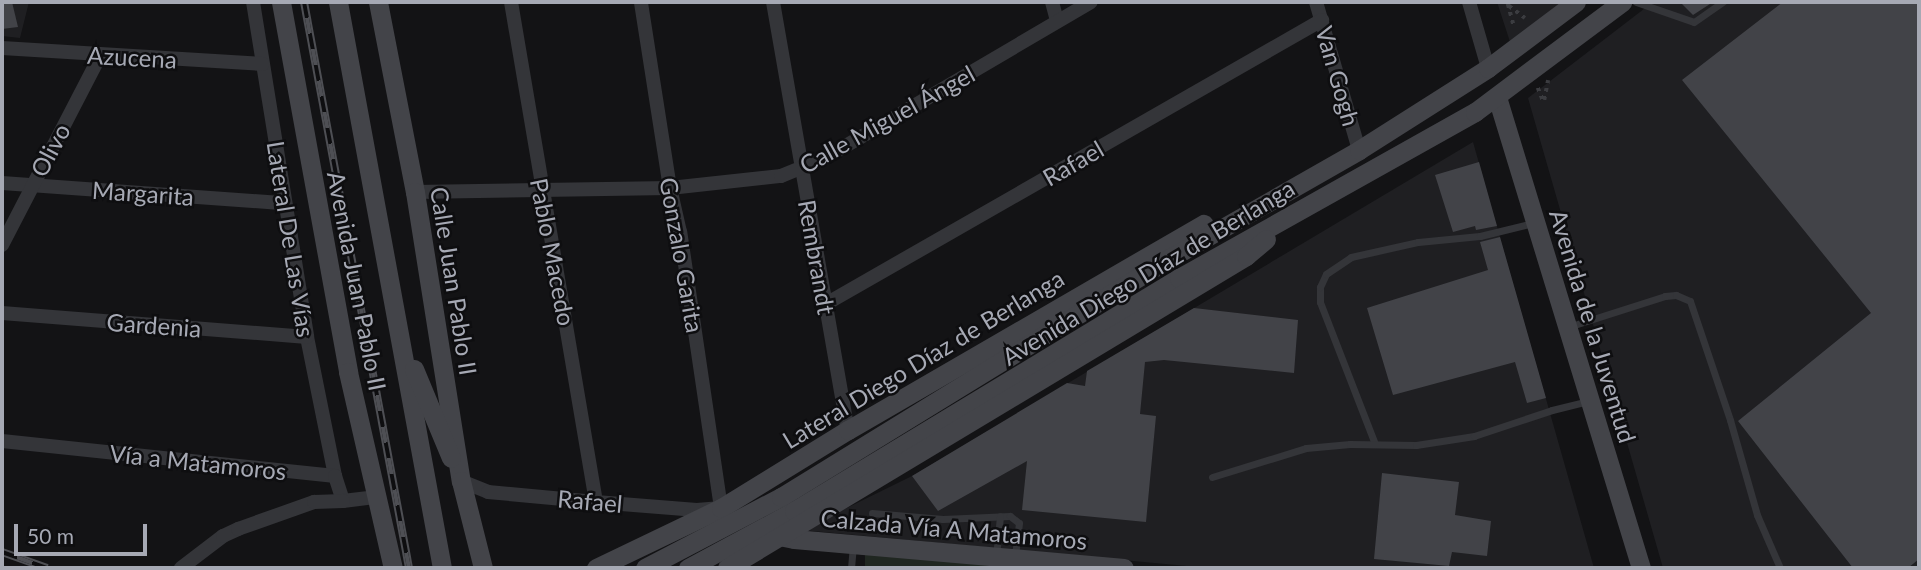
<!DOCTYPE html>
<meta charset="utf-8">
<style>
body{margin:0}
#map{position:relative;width:1921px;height:570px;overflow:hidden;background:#131315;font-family:Lato,sans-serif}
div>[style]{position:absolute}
.built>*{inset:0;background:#1f1f22}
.green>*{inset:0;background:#202721}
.building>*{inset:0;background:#424348}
.path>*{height:3.5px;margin-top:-1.75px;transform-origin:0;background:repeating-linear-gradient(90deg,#3b3c40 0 3.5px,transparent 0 8.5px)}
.lane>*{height:7px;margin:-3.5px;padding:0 3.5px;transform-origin:3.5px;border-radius:3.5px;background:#343539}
.street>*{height:14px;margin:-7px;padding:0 7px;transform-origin:7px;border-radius:7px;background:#343539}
.secondary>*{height:19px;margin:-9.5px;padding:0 9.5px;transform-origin:9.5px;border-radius:9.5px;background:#434449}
.rail>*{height:8px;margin-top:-4px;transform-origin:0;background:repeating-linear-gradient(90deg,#0e0e10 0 16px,#4e4f54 0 32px);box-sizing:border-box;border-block:2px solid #4e4f54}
span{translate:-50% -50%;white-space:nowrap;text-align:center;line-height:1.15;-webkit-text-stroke:5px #0e0e10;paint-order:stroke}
.street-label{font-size:24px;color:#a6a9b4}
.frame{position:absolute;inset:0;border:4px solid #a6a9b4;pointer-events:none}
.scale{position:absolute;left:14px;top:524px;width:133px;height:32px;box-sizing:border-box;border:4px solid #a6a9b4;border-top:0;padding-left:9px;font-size:21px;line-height:24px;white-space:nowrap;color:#a6a9b4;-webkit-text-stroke:5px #0e0e10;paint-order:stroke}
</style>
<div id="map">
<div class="built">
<div style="clip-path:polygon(2px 2px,29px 2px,20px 38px,2px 36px)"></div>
<div style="clip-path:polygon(1497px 2px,1570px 2px,1512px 48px)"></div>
<div style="clip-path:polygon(1653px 2px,1919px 2px,1919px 568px,1663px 568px,1528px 98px)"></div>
<div style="clip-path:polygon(1473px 142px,1594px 568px,1208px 568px,802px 530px,912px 476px)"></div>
</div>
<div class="green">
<div style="clip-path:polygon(865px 554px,1026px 568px,865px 568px)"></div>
</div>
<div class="building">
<div style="clip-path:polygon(2px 2px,12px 2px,18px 27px,2px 29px)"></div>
<div style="clip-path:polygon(1680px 2px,1713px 2px,1693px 15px)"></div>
<div style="clip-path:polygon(1783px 2px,1919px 2px,1919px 559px,1908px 568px,1853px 568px,1738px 421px,1871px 313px,1682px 80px)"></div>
<div style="clip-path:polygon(1479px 162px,1497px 226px,1476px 230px,1475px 226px,1453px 232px,1435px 175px)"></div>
<div style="clip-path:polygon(1500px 237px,1546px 398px,1527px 403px,1515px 362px,1393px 395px,1367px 308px,1488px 270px,1480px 242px)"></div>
<div style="clip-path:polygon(1194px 308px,1298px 320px,1294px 373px,1164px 360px,1145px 362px,1140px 414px,1156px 416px,1146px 522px,1022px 510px,1027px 461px,938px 511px,912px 476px,1067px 383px,1085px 386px,1087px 371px)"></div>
<div style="clip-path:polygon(1382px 473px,1459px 482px,1455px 515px,1491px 521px,1487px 556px,1452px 552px,1449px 566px,1374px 559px)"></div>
</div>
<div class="path">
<div style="left:1508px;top:4px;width:23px;rotate:75deg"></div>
<div style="left:1509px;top:6px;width:20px;rotate:37deg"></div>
<div style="left:1538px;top:88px;width:16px;rotate:68deg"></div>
<div style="left:1544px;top:100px;width:20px;rotate:-79deg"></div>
</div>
<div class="lane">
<div style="left:1636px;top:2px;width:61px;rotate:19deg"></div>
<div style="left:1694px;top:22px;width:35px;rotate:-35deg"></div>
<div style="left:1568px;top:327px;width:102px;rotate:-17.7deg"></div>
<div style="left:1665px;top:296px;width:11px;rotate:-5deg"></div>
<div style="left:1676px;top:295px;width:15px;rotate:23deg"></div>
<div style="left:1690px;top:301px;width:126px;rotate:71.4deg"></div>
<div style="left:1730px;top:420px;width:99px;rotate:74.1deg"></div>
<div style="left:1757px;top:515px;width:58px;rotate:66.5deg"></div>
<div style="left:1375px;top:444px;width:152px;rotate:-111.2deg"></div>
<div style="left:1320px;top:302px;width:15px;rotate:-90deg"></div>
<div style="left:1320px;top:287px;width:14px;rotate:-65deg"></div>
<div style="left:1326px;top:274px;width:30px;rotate:-34deg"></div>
<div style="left:1351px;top:257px;width:69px;rotate:-12.6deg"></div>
<div style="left:1418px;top:242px;width:62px;rotate:-5.5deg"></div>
<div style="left:1480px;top:236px;width:55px;rotate:-13.8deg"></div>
<div style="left:1212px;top:477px;width:98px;rotate:-17.1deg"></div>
<div style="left:1306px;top:448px;width:44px;rotate:-5.2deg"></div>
<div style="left:1350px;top:444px;width:66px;rotate:0.9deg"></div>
<div style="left:1416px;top:445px;width:59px;rotate:-8.8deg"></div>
<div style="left:1474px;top:436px;width:82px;rotate:-18.4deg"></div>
<div style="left:1552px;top:410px;width:38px;rotate:-14deg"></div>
<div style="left:872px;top:513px;width:71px;rotate:4.8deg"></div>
<div style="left:943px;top:519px;width:67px;rotate:-2.6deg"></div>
<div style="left:1010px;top:516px;width:11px;rotate:38deg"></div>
<div style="left:1019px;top:523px;width:35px;rotate:97deg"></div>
<div style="left:996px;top:557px;width:41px;rotate:-84.4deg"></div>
<div style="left:851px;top:568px;width:22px;rotate:-85deg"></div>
</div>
<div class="street">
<div style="left:253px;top:2px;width:339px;rotate:80.8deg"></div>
<div style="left:307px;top:337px;width:142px;rotate:78.6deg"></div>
<div style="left:511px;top:2px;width:507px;rotate:80.35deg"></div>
<div style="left:773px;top:2px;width:435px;rotate:80.1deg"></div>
<div style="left:1052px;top:2px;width:20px;rotate:75deg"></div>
<div style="left:1316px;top:2px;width:154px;rotate:73.8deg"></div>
<div style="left:1469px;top:2px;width:69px;rotate:73.9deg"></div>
<div style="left:2px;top:48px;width:261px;rotate:3.5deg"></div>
<div style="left:2px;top:183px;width:283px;rotate:4.1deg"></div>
<div style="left:415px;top:192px;width:255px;rotate:-0.9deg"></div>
<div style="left:670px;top:188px;width:112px;rotate:-6.2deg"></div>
<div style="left:781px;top:176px;width:48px;rotate:-22.2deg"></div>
<div style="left:825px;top:158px;width:308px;rotate:-30.4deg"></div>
<div style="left:2px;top:245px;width:213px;rotate:-62.6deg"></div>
<div style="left:824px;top:305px;width:574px;rotate:-29.78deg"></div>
<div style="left:2px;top:313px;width:306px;rotate:4.5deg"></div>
<div style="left:2px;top:441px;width:335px;rotate:6deg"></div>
<div style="left:335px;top:476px;width:26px;rotate:72deg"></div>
<div style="left:343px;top:501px;width:32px;rotate:-7deg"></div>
<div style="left:461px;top:481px;width:29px;rotate:22deg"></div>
<div style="left:488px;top:492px;width:108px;rotate:5.3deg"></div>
<div style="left:596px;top:502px;width:101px;rotate:4.5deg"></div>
<div style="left:697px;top:510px;width:24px;rotate:-5deg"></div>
<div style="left:721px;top:508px;width:279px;rotate:-98.4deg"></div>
<div style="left:680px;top:232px;width:45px;rotate:-102.8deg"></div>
<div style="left:670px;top:188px;width:188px;rotate:-98.9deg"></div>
<div style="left:181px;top:568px;width:53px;rotate:-37.3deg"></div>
<div style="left:223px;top:536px;width:17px;rotate:-25deg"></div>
<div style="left:238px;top:529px;width:81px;rotate:-19.6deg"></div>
<div style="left:314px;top:502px;width:29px;rotate:-2deg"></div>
</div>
<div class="secondary">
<div style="left:281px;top:2px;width:376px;rotate:79.7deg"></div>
<div style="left:348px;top:372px;width:201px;rotate:77.1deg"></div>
<div style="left:338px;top:2px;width:575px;rotate:79.59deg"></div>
<div style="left:378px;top:2px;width:194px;rotate:79deg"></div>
<div style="left:415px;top:192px;width:293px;rotate:81deg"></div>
<div style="left:461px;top:481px;width:90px;rotate:75.8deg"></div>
<div style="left:1497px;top:97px;width:493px;rotate:73deg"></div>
<div style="left:414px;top:369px;width:96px;rotate:67.4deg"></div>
<div style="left:774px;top:535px;width:20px;rotate:11deg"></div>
<div style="left:794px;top:539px;width:331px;rotate:5deg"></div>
<div style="left:596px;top:568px;width:139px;rotate:-25.6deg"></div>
<div style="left:721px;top:508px;width:149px;rotate:-31.6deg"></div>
<div style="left:848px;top:430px;width:411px;rotate:-30.1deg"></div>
<div style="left:645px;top:568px;width:153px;rotate:-27.6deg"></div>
<div style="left:781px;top:497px;width:457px;rotate:-31.6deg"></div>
<div style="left:1170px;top:258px;width:218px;rotate:-29.7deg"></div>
<div style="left:1359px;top:150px;width:153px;rotate:-32.4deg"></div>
<div style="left:1488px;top:68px;width:110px;rotate:-36.9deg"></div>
<div style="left:688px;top:568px;width:120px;rotate:-28.3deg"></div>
<div style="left:794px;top:511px;width:450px;rotate:-31.2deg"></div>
<div style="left:1179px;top:278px;width:339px;rotate:-29.3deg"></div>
<div style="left:1475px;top:112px;width:184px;rotate:-36.8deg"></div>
<div style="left:727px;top:568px;width:606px;rotate:-31.01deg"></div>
<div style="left:1246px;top:256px;width:26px;rotate:-40deg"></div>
</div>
<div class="rail">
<div style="left:304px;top:2px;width:576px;rotate:79.49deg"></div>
<div style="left:2px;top:552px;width:48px;rotate:19.6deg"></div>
</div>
<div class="street-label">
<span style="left:132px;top:57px;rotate:3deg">Azucena</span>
<span style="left:1338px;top:76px;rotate:74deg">Van Gogh</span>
<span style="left:887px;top:119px;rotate:-29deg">Calle Miguel Ángel</span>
<span style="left:50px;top:150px;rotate:-62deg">Olivo</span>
<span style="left:1073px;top:163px;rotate:-30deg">Rafael</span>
<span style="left:143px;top:193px;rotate:4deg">Margarita</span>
<span style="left:291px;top:239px;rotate:81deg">Lateral De Las Vías</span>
<span style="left:553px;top:252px;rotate:79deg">Pablo Macedo</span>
<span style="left:682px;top:255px;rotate:80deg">Gonzalo Garita</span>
<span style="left:817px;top:257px;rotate:80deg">Rembrandt</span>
<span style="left:1148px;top:272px;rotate:-31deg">Avenida Diego Díaz de Berlanga</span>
<span style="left:357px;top:281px;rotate:79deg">Avenida Juan Pablo II</span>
<span style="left:454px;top:281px;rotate:81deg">Calle Juan Pablo II</span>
<span style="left:154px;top:325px;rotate:4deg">Gardenia</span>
<span style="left:1593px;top:326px;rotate:73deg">Avenida de la Juventud</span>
<span style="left:923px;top:359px;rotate:-31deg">Lateral Diego Díaz de Berlanga</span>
<span style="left:198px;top:462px;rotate:6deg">Vía a Matamoros</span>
<span style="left:590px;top:501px;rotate:5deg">Rafael</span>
<span style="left:954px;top:529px;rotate:5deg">Calzada Vía A Matamoros</span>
</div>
<div class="frame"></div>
<div class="scale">50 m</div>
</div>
